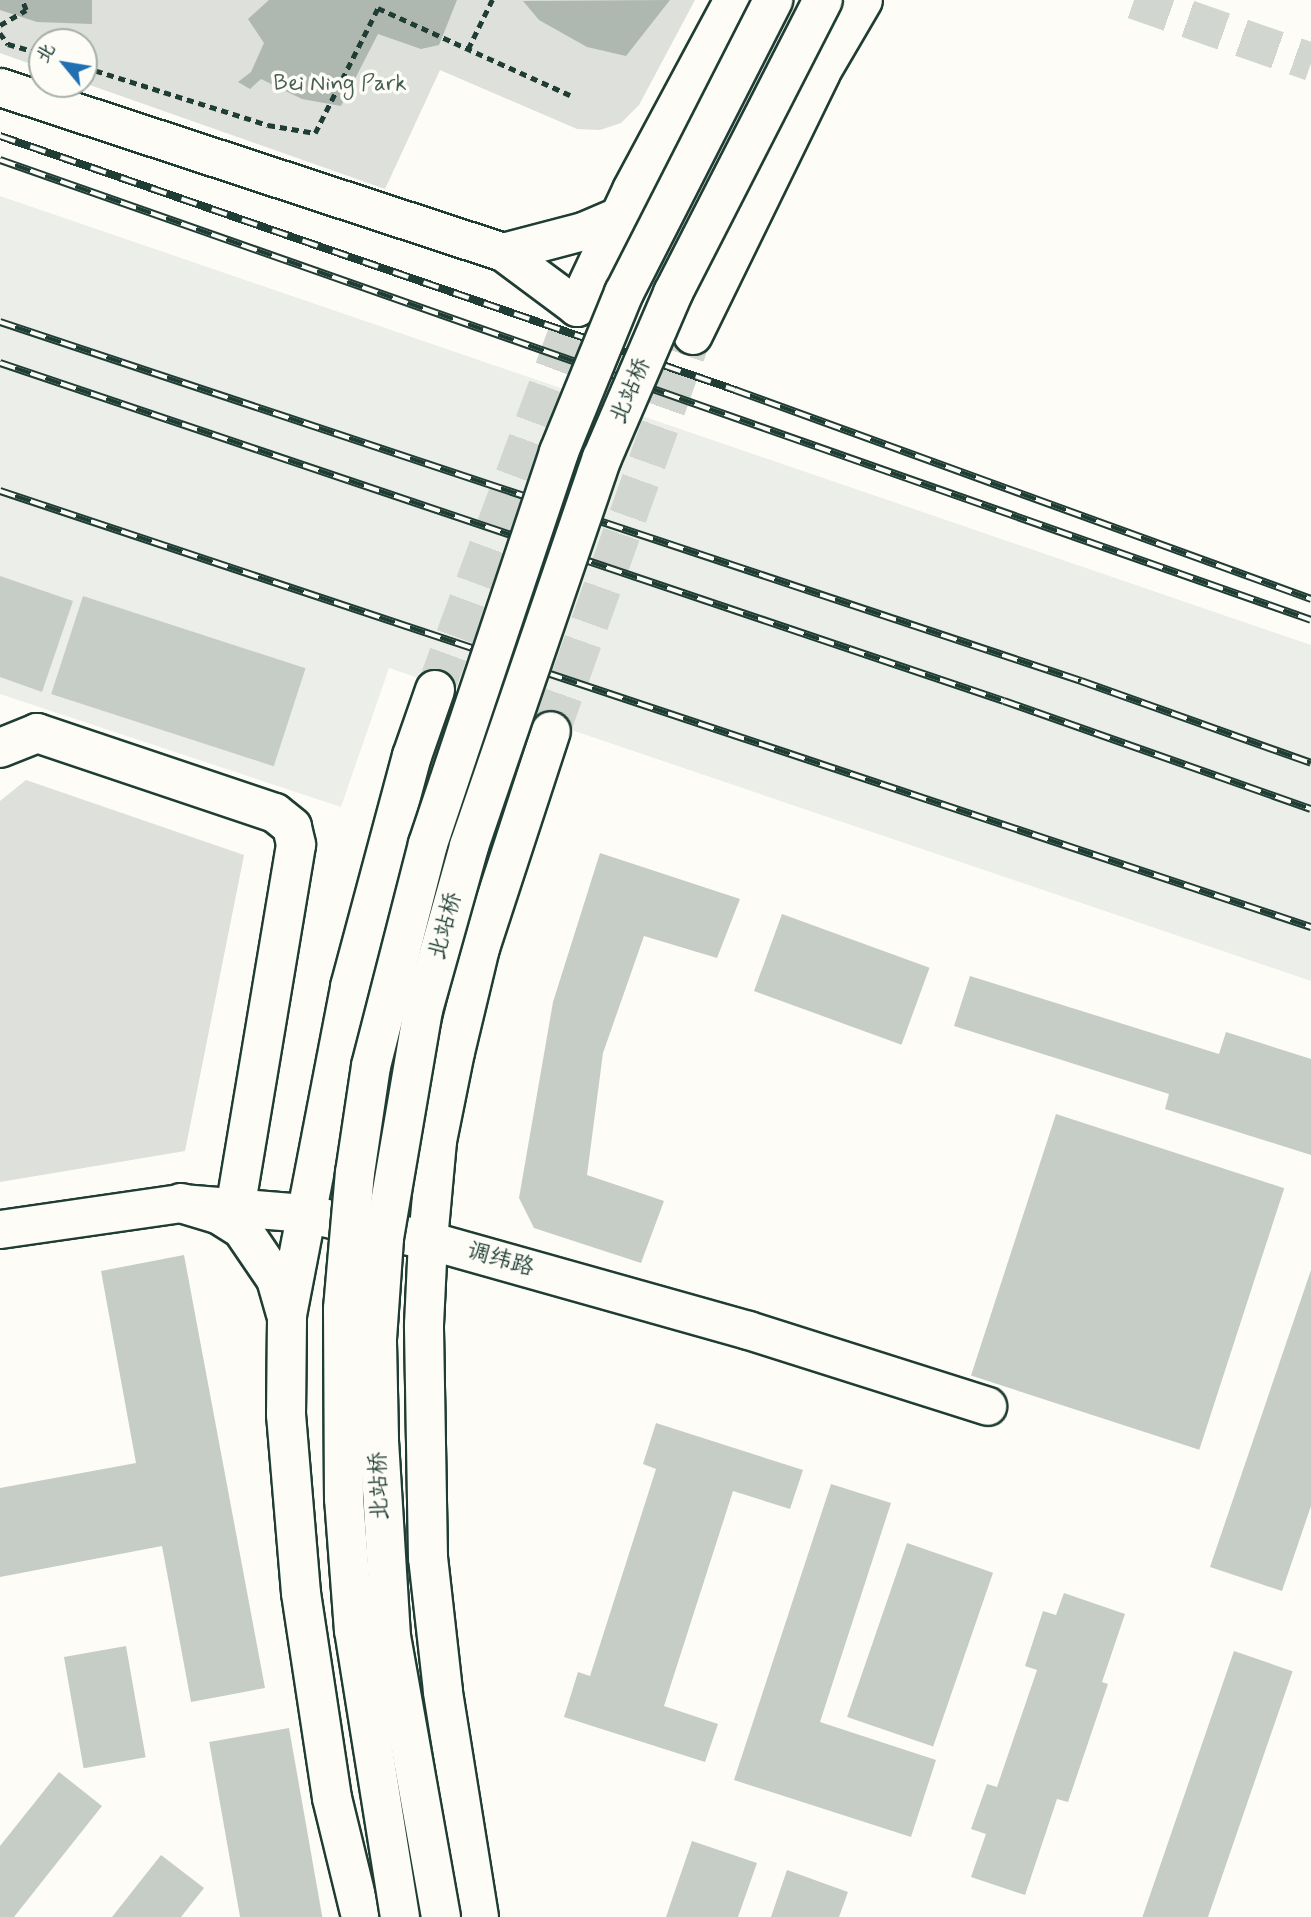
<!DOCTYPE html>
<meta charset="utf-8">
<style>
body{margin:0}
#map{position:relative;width:1311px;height:1917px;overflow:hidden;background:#fdfcf7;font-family:Mynerve,"LXGW WenKai TC",sans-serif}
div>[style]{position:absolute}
.built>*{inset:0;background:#eceee9}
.green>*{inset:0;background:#dde0db}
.water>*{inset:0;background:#aeb8b1}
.building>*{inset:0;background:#c6cdc7;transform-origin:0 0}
.secondary-tunnel>*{height:38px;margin-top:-19px;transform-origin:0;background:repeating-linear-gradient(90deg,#d1d6d0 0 38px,transparent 0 57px)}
.trunk-tunnel>*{height:38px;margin-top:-19px;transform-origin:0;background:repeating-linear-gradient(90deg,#d1d6d0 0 38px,transparent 0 57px)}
.path>*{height:4.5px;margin-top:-2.25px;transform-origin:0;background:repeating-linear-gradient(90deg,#1f3d34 0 7px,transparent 0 12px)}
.roads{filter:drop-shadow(2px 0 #1f3d34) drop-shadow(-2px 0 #1f3d34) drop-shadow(0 2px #1f3d34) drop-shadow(0 -2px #1f3d34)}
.minor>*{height:37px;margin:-18.5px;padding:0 18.5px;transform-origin:18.5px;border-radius:18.5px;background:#fdfcf7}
.tertiary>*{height:38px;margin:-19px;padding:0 19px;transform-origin:19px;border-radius:19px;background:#fdfcf7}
.secondary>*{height:38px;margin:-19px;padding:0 19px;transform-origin:19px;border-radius:19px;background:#fdfcf7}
.rail>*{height:8px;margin-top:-4px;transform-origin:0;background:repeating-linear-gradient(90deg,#fdfcf7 0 16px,#1f3d34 0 32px);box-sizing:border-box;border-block:2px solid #1f3d34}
.bridges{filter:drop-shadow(2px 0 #1f3d34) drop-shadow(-2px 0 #1f3d34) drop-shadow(0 2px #1f3d34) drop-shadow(0 -2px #1f3d34)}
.primary-bridge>*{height:38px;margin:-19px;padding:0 19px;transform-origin:19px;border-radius:19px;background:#fdfcf7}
span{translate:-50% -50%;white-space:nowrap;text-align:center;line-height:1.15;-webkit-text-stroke:7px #fdfcf7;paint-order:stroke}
.park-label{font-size:23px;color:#455e55}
.street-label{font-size:23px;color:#1f3d34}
.north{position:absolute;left:28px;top:28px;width:70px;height:70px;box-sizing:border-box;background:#fdfcf7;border:2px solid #a4b0a9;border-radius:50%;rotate:300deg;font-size:19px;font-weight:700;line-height:28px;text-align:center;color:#1f3d34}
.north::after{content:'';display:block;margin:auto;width:24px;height:32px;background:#1f6fb2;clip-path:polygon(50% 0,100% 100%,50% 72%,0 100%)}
</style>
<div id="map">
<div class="built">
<div style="clip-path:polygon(0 196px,1311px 645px,1311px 981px,389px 668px,341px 807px,0 694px)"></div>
</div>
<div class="green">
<div style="clip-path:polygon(0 0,695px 0,639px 105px,621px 123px,600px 130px,577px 129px,440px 70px,385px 189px,84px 83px,84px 42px,42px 42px,42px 68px,0 53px)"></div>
<div style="clip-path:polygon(26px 780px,244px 855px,185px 1151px,0 1182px,0 801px)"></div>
</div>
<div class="water">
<div style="clip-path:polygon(0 0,92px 0,92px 24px,37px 22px,0 10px)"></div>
<div style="clip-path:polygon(269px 0,457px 0,439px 45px,421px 49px,378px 34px,341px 106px,302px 99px,261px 79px,250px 89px,238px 82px,251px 72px,264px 43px,248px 19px)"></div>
<div style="clip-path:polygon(670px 0,626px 56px,587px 47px,539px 20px,523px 1px)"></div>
</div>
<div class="building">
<div style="clip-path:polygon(0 576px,73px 601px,42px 692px,0 677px)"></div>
<div style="left:83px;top:596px;width:234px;height:103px;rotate:18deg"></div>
<div style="clip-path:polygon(600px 853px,740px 899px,717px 958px,644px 936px,603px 1053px,587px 1175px,664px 1201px,641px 1263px,534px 1228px,519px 1198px,553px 1002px)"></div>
<div style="left:782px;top:914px;width:157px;height:82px;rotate:20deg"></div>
<div style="clip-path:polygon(970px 976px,1219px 1054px,1226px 1032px,1311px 1059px,1311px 1155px,1165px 1109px,1169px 1094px,954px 1026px)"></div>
<div style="left:1056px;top:1114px;width:240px;height:275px;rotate:18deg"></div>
<div style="clip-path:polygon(184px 1255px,265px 1688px,191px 1702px,162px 1546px,0 1577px,0 1488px,136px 1463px,101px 1271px)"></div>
<div style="clip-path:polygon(1311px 1270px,1311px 1506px,1282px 1591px,1210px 1567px)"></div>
<div style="clip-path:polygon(656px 1423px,803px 1470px,790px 1509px,733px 1491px,664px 1706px,718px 1724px,705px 1762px,564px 1717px,578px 1672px,590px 1676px,656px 1469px,643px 1464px)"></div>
<div style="clip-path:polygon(831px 1484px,891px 1503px,820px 1722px,936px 1760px,911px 1837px,734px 1780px)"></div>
<div style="left:907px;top:1543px;width:91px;height:184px;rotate:19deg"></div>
<div style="clip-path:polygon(1064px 1593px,1125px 1614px,1102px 1682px,1108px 1684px,1068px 1802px,1057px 1799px,1025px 1895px,971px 1877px,986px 1834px,971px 1829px,987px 1784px,997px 1787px,1037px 1670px,1025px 1666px,1043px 1611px,1056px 1615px)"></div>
<div style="left:126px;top:1646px;width:113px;height:63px;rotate:80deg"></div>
<div style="left:1234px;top:1651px;width:62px;height:281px;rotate:19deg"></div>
<div style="left:289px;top:1728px;width:192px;height:81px;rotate:80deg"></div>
<div style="clip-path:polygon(59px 1772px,102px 1806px,14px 1917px,0 1917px,0 1846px)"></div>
<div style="clip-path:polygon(692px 1841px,757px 1863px,738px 1917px,666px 1917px)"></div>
<div style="clip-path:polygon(161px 1855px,204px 1888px,181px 1917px,112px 1917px)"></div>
<div style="clip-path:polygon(787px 1870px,848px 1892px,839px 1917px,771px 1917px)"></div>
</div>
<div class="secondary-tunnel">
<div style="left:435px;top:690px;width:408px;rotate:-69.7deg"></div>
<div style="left:551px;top:731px;width:421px;rotate:-70.3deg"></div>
</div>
<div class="trunk-tunnel">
<div style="left:1134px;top:0;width:188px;rotate:19.3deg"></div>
</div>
<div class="path">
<div style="left:0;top:25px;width:30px;rotate:-30deg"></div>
<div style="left:26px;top:10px;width:11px;rotate:-112deg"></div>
<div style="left:0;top:33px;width:14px;rotate:54deg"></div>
<div style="left:8px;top:44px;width:35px;rotate:16deg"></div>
<div style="left:468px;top:49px;width:55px;rotate:-63.9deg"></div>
<div style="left:84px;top:67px;width:193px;rotate:17.5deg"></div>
<div style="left:268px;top:125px;width:48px;rotate:9.7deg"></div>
<div style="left:315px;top:133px;width:140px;rotate:-63.3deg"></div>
<div style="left:378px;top:8px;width:211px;rotate:24.4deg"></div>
</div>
<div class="roads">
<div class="minor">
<div style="left:0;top:87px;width:529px;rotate:18.16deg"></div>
<div style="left:503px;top:252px;width:92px;rotate:36.6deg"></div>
<div style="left:503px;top:252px;width:83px;rotate:-14.7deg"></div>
<div style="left:583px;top:231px;width:40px;rotate:-23.4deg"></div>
<div style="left:0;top:1229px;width:183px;rotate:-8.2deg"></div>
<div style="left:181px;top:1203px;width:123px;rotate:4.6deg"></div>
<div style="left:304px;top:1213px;width:127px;rotate:12.3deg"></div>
<div style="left:428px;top:1240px;width:332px;rotate:15.7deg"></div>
<div style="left:748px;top:1330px;width:251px;rotate:17.6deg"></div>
</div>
<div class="tertiary">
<div style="left:0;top:748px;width:40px;rotate:-22deg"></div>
<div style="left:37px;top:733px;width:251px;rotate:18.6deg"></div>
<div style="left:275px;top:813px;width:22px;rotate:39deg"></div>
<div style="left:292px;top:827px;width:18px;rotate:77deg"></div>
<div style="left:296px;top:845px;width:365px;rotate:99.5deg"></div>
</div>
<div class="secondary">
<div style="left:577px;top:307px;width:129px;rotate:-64.8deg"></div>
<div style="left:632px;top:190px;width:216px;rotate:-61.8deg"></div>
<div style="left:693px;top:335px;width:292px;rotate:-64deg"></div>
<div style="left:821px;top:72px;width:83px;rotate:-59.7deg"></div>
<div style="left:181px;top:1203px;width:39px;rotate:17deg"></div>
<div style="left:218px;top:1214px;width:28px;rotate:32deg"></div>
<div style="left:242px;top:1229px;width:60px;rotate:55.8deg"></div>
<div style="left:276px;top:1279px;width:35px;rotate:74deg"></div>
<div style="left:361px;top:1917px;width:122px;rotate:-103.7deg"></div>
<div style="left:332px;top:1798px;width:207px;rotate:-98.6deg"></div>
<div style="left:301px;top:1593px;width:179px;rotate:-94.8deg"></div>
<div style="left:286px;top:1415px;width:100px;rotate:-89.4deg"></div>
<div style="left:287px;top:1315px;width:334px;rotate:-79.1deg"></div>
<div style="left:350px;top:987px;width:239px;rotate:-75deg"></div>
<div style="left:412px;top:756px;width:70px;rotate:-70.8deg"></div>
<div style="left:479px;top:1917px;width:229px;rotate:-99.1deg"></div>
<div style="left:443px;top:1691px;width:134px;rotate:-96.4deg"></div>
<div style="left:428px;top:1558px;width:233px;rotate:-91deg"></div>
<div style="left:424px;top:1325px;width:85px;rotate:-87.3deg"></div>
<div style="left:428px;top:1240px;width:99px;rotate:-84.8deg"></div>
<div style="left:437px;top:1141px;width:91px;rotate:-78.6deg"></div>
<div style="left:455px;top:1052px;width:107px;rotate:-76.5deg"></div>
<div style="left:480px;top:948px;width:228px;rotate:-71.9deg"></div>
</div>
</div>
<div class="rail">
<div style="left:0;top:136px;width:778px;rotate:19.06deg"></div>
<div style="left:735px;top:390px;width:613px;rotate:19.94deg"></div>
<div style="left:0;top:160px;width:1389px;rotate:19.33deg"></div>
<div style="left:0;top:322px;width:1139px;rotate:18.37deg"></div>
<div style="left:1081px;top:681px;width:244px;rotate:19.6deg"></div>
<div style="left:0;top:363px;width:1059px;rotate:18.61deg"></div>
<div style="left:1004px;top:701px;width:325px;rotate:19.4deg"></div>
<div style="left:0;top:491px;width:1382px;rotate:18.4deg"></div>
</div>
<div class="bridges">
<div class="primary-bridge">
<div style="left:400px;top:1917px;width:290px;rotate:-99.1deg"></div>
<div style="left:354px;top:1631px;width:132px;rotate:-94.3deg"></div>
<div style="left:344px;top:1499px;width:190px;rotate:-90.3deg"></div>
<div style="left:343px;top:1309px;width:137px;rotate:-85deg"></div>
<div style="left:355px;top:1173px;width:108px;rotate:-81.5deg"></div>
<div style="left:371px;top:1066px;width:229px;rotate:-75.6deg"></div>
<div style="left:428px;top:844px;width:413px;rotate:-71.5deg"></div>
<div style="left:559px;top:452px;width:172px;rotate:-67.8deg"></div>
<div style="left:624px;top:293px;width:329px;rotate:-63deg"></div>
<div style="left:441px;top:1917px;width:284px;rotate:-100.1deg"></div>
<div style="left:391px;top:1637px;width:199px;rotate:-93.5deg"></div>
<div style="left:379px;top:1438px;width:99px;rotate:-91.2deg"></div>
<div style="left:377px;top:1339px;width:101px;rotate:-86deg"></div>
<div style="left:384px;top:1238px;width:231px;rotate:-80.3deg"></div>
<div style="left:423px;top:1010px;width:170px;rotate:-74.3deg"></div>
<div style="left:469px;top:846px;width:410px;rotate:-71.1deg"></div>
<div style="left:602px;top:458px;width:180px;rotate:-66.7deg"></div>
<div style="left:673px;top:293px;width:329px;rotate:-62.9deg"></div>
</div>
</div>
<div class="park-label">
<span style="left:340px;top:84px">Bei Ning Park</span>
</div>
<div class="street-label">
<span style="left:631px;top:391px;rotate:-67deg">北站桥</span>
<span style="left:446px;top:926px;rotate:-75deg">北站桥</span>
<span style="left:500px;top:1260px;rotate:16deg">调纬路</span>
<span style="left:380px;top:1486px;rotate:-92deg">北站桥</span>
</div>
<div class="north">北</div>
</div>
